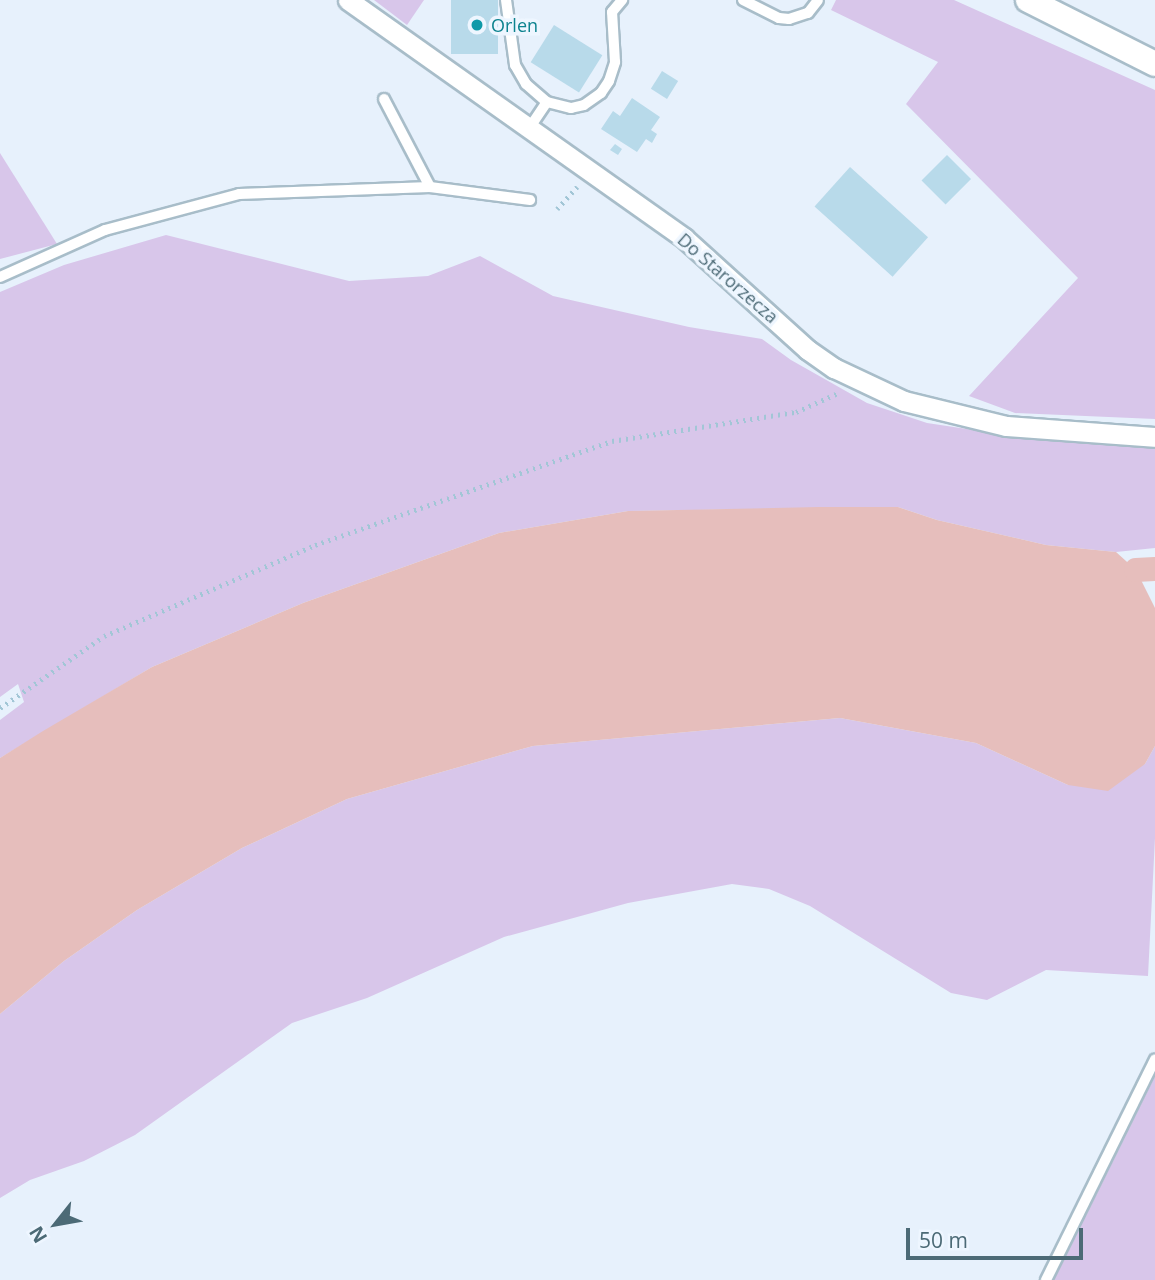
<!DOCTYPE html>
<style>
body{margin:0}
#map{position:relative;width:1155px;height:1280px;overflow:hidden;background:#e7f1fc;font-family:"Open Sans",sans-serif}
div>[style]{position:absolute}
.green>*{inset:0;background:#d8c6ea}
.water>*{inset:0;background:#e6bebc}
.canal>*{height:24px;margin:-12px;padding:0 12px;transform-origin:12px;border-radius:12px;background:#e6bebc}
.building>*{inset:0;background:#b8daea;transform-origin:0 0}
.path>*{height:4.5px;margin-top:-2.25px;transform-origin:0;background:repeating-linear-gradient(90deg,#a2c6d6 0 2px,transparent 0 7px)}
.roads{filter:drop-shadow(2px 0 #a8bdc9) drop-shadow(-2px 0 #a8bdc9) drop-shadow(0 2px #a8bdc9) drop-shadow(0 -2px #a8bdc9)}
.service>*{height:10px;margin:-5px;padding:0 5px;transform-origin:5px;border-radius:5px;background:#fff}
.minor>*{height:19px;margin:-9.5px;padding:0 9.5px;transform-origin:9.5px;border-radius:9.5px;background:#fff}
.tertiary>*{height:24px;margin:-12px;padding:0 12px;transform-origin:12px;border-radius:12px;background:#fff}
.dots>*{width:19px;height:19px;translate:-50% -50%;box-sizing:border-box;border:4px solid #eef6ff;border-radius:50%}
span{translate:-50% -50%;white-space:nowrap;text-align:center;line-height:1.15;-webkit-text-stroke:7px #eef6ff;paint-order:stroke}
.culture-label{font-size:18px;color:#0d838f}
.left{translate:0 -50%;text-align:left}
.street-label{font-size:18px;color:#4c6a76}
.north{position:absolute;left:21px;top:1189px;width:70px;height:70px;-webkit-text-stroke:5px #eef6ff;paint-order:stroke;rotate:239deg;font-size:19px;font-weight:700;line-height:28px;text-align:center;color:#4c6a76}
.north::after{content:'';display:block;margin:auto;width:24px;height:32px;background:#4c6a76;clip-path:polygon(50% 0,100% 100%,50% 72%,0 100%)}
.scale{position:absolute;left:906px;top:1228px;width:177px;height:32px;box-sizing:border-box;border:4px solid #4c6a76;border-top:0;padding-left:9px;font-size:21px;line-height:24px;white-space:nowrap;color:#4c6a76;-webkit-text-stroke:5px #eef6ff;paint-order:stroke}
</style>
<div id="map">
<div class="green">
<div style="clip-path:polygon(374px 0,424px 0,407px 25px)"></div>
<div style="clip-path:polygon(836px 0,954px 0,1155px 90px,1155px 419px,1015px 413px,969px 396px,1078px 278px,906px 104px,938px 62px,831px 10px)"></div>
<div style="clip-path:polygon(0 153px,57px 244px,0 259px)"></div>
<div style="clip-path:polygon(166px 235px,349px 281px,428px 276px,480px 256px,553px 296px,689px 327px,762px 339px,791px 360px,867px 403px,927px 423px,1007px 435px,1155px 445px,1155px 548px,1116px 552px,1046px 545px,937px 520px,898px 507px,628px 511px,499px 533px,303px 603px,152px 667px,0 758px,0 720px,24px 702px,18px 684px,0 697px,0 292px,64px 265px)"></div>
<div style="clip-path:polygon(840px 718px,976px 743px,1068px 785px,1145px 764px,1155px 746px,1155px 838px,1148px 976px,1046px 970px,987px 1000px,951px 993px,810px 906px,769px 889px,732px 884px,628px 903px,504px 937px,367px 998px,292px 1023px,135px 1135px,84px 1161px,30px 1180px,0 1198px,0 1014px,64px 961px,137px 910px,242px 848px,347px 799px,533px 746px)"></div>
<div style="clip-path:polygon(1155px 1076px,1155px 1280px,1053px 1280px,1063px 1262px)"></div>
</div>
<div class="water">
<div style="clip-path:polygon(819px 507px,898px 507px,937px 520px,1046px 545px,1116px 552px,1136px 570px,1155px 608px,1155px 746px,1145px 764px,1108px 791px,1068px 785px,976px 743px,840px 718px,533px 746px,347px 799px,242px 848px,137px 910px,64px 961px,0 1014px,0 758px,43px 731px,152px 667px,303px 603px,499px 533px,628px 511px)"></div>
</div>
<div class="canal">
<div style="left:1136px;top:570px;width:19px;rotate:-3deg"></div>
</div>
<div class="building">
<div style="left:451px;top:0;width:47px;height:54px"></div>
<div style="left:554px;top:25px;width:57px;height:44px;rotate:32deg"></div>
<div style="left:662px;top:71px;width:19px;height:21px;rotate:32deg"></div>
<div style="clip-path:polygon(632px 98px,660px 117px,651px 130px,657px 134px,652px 143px,646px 139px,637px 152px,601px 129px,613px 111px,620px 116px)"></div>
<div style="clip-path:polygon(615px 144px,622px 149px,618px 155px,610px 150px)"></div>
<div style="left:947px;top:155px;width:34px;height:36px;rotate:45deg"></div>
<div style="left:850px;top:167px;width:105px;height:53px;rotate:42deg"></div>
</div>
<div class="path">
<div style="left:557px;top:209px;width:30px;rotate:-48deg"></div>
<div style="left:0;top:708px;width:126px;rotate:-34.7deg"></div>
<div style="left:104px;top:636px;width:230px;rotate:-23.3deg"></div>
<div style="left:315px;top:545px;width:315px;rotate:-19.3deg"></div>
<div style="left:612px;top:441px;width:186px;rotate:-9deg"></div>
<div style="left:796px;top:412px;width:46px;rotate:-24.3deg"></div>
</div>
<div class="roads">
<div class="service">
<div style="left:506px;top:0;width:66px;rotate:82.1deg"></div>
<div style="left:515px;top:65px;width:22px;rotate:60deg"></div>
<div style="left:526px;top:84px;width:28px;rotate:41deg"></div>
<div style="left:547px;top:102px;width:25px;rotate:14deg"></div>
<div style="left:571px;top:108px;width:13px;rotate:-13deg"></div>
<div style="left:584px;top:105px;width:21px;rotate:-35deg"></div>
<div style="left:601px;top:93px;width:14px;rotate:-56deg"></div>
<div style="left:609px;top:81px;width:20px;rotate:-72deg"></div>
<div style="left:615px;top:62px;width:50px;rotate:-93.4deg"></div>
<div style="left:612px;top:12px;width:16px;rotate:-50deg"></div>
<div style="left:743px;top:0;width:40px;rotate:26.6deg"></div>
<div style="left:779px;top:18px;width:10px;rotate:6deg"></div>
<div style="left:789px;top:19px;width:20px;rotate:-18deg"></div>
<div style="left:808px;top:13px;width:16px;rotate:-52deg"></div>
<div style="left:384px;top:99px;width:99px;rotate:62.4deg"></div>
<div style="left:530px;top:127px;width:30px;rotate:-56deg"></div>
<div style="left:0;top:277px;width:115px;rotate:-24.1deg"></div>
<div style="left:105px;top:230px;width:139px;rotate:-15deg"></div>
<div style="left:239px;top:194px;width:191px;rotate:-2.1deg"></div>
<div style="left:430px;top:187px;width:101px;rotate:7.4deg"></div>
<div style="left:1046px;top:1280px;width:246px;rotate:-63.7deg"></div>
</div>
<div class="minor">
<div style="left:348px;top:0;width:412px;rotate:35.3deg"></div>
<div style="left:684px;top:238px;width:167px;rotate:42.1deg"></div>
<div style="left:808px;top:350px;width:32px;rotate:35deg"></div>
<div style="left:834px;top:368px;width:77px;rotate:25.2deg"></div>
<div style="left:904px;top:401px;width:105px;rotate:13.8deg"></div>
<div style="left:1006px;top:426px;width:149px;rotate:4.2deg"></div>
</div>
<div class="tertiary">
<div style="left:1028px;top:0;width:142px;rotate:26.7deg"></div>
</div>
</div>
<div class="dots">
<div style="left:477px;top:25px;background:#0f9aa8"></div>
</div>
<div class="culture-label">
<span class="left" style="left:491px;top:25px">Orlen</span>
</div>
<div class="street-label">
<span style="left:728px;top:278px;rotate:41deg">Do Starorzecza</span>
</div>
<div class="north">N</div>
<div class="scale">50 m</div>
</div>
